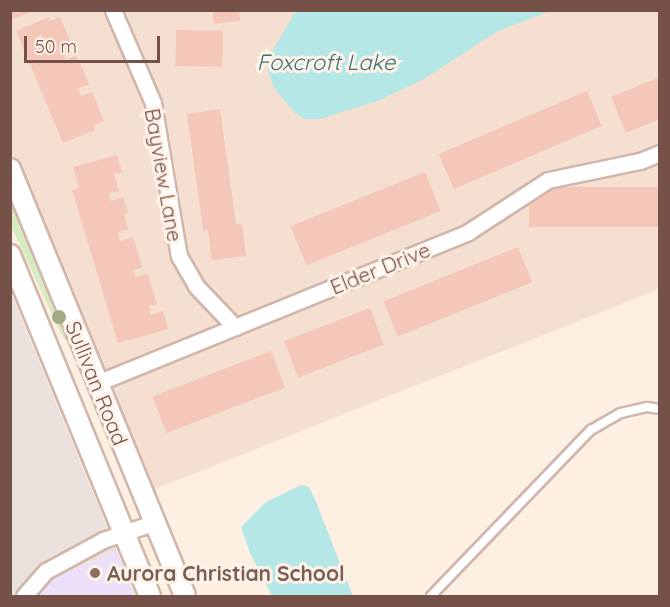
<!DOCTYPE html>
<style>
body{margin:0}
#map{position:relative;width:670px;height:607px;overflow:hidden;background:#fdefe2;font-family:Quicksand,sans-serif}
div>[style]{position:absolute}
.residential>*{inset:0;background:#f5dfd0}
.industrial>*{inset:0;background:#ece2dd}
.education>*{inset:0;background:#ecdff9}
.green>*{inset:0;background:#d8ebc0}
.water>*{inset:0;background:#b6e7e7}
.building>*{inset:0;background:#f4c7b8;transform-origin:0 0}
.roads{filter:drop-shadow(2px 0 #d1b6ab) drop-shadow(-2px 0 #d1b6ab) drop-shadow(0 2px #d1b6ab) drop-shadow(0 -2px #d1b6ab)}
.service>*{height:8px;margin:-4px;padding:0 4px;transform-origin:4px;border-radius:4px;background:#fff}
.minor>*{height:15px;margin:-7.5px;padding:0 7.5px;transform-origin:7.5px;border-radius:7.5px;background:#fff}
.tertiary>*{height:20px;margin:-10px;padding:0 10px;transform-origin:10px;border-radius:10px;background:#fff}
.trees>*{width:14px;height:14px;margin:-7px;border-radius:50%;background:#a1ac87}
.dots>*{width:16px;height:16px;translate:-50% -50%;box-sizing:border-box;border:3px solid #fff3e9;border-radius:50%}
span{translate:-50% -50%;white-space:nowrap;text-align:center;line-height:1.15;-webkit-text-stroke:6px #fff3e9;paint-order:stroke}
.street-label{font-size:21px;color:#765147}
.education-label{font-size:21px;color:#785e54;font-weight:700}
.left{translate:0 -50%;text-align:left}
.water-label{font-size:22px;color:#387475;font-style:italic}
.frame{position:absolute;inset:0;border:12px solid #765147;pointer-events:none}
.scale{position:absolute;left:24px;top:36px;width:136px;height:27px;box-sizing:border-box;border:3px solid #765147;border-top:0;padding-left:8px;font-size:18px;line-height:21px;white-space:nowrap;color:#765147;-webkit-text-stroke:4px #fff3e9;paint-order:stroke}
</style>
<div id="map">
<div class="residential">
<div style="clip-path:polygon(10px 11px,659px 11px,659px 289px,145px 493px,11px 165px)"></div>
</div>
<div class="industrial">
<div style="clip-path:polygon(10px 291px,117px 551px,11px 595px,10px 595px)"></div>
</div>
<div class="education">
<div style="clip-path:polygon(117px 551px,135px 596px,11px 596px,11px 595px)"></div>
</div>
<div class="green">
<div style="clip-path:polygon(10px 193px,71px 338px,64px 340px,11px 226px)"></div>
</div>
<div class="water">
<div style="clip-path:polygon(296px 11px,296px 10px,550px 11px,498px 31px,422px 80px,380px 100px,320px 119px,305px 119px,295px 113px,274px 88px,267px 69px,270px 55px)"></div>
<div style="clip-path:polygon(301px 485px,309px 487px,316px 502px,353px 596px,272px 596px,250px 553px,241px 527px,266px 502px)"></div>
</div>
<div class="building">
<div style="clip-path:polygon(10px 10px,34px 10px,34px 11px,10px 20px)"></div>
<div style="clip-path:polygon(212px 10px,239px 10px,240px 21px,214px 24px)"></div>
<div style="clip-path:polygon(49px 17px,50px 21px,60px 17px,73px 47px,62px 52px,66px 60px,76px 55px,89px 84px,78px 89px,81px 96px,92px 92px,104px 121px,94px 125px,95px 130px,63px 143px,16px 31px)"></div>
<div style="left:176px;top:30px;width:47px;height:36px;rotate:1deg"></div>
<div style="clip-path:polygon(660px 77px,660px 119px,626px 133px,611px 97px)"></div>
<div style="left:587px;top:91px;width:38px;height:161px;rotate:67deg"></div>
<div style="clip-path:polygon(220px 109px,236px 224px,242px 224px,246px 256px,212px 260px,208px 230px,203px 230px,187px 114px)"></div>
<div style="clip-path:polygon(117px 155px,122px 172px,114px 174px,119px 191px,109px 193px,111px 201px,123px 197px,128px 213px,124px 214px,128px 230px,118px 232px,120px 241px,133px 237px,142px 267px,134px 270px,136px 277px,148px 274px,157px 304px,149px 306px,151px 315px,163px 311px,168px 329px,118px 343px,72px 190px,79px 188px,73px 167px)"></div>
<div style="left:425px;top:172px;width:42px;height:145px;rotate:68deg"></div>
<div style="left:660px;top:187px;width:40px;height:131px;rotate:90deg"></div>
<div style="left:518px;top:247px;width:38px;height:145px;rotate:68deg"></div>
<div style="left:370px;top:308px;width:39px;height:92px;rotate:69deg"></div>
<div style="left:271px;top:351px;width:39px;height:127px;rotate:69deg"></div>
</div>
<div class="roads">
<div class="service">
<div style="left:431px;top:596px;width:231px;rotate:-46.1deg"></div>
<div style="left:591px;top:430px;width:34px;rotate:-30deg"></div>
<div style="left:621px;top:413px;width:27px;rotate:-13deg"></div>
<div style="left:647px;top:407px;width:13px;rotate:9deg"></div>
</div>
<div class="minor">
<div style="left:113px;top:10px;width:101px;rotate:66.7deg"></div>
<div style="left:153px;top:103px;width:155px;rotate:80.4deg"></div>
<div style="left:179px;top:256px;width:34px;rotate:60deg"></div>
<div style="left:196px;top:286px;width:57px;rotate:46.4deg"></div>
<div style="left:97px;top:383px;width:401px;rotate:-22.1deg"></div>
<div style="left:468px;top:232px;width:95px;rotate:-33deg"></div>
<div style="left:548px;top:180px;width:94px;rotate:-11.7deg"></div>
<div style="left:640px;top:161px;width:22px;rotate:-22deg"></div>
<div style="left:24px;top:596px;width:33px;rotate:-49deg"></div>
<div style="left:46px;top:571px;width:65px;rotate:-28.5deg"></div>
<div style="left:103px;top:540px;width:53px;rotate:-18.8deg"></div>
</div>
<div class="tertiary">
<div style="left:10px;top:169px;width:461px;rotate:67.7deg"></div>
<div style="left:10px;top:255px;width:369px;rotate:67.7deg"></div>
</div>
</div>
<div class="trees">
<div style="left:59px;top:317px"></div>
</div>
<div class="dots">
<div style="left:95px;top:573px;background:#8d6e63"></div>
</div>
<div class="street-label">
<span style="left:164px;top:175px;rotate:80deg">Bayview Lane</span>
<span style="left:380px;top:268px;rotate:-22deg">Elder Drive</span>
<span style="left:97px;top:383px;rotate:68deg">Sullivan Road</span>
</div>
<div class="education-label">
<span class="left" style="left:107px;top:573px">Aurora Christian School</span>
</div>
<div class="water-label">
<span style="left:326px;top:63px">Foxcroft Lake</span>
</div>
<div class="frame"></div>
<div class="scale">50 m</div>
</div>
